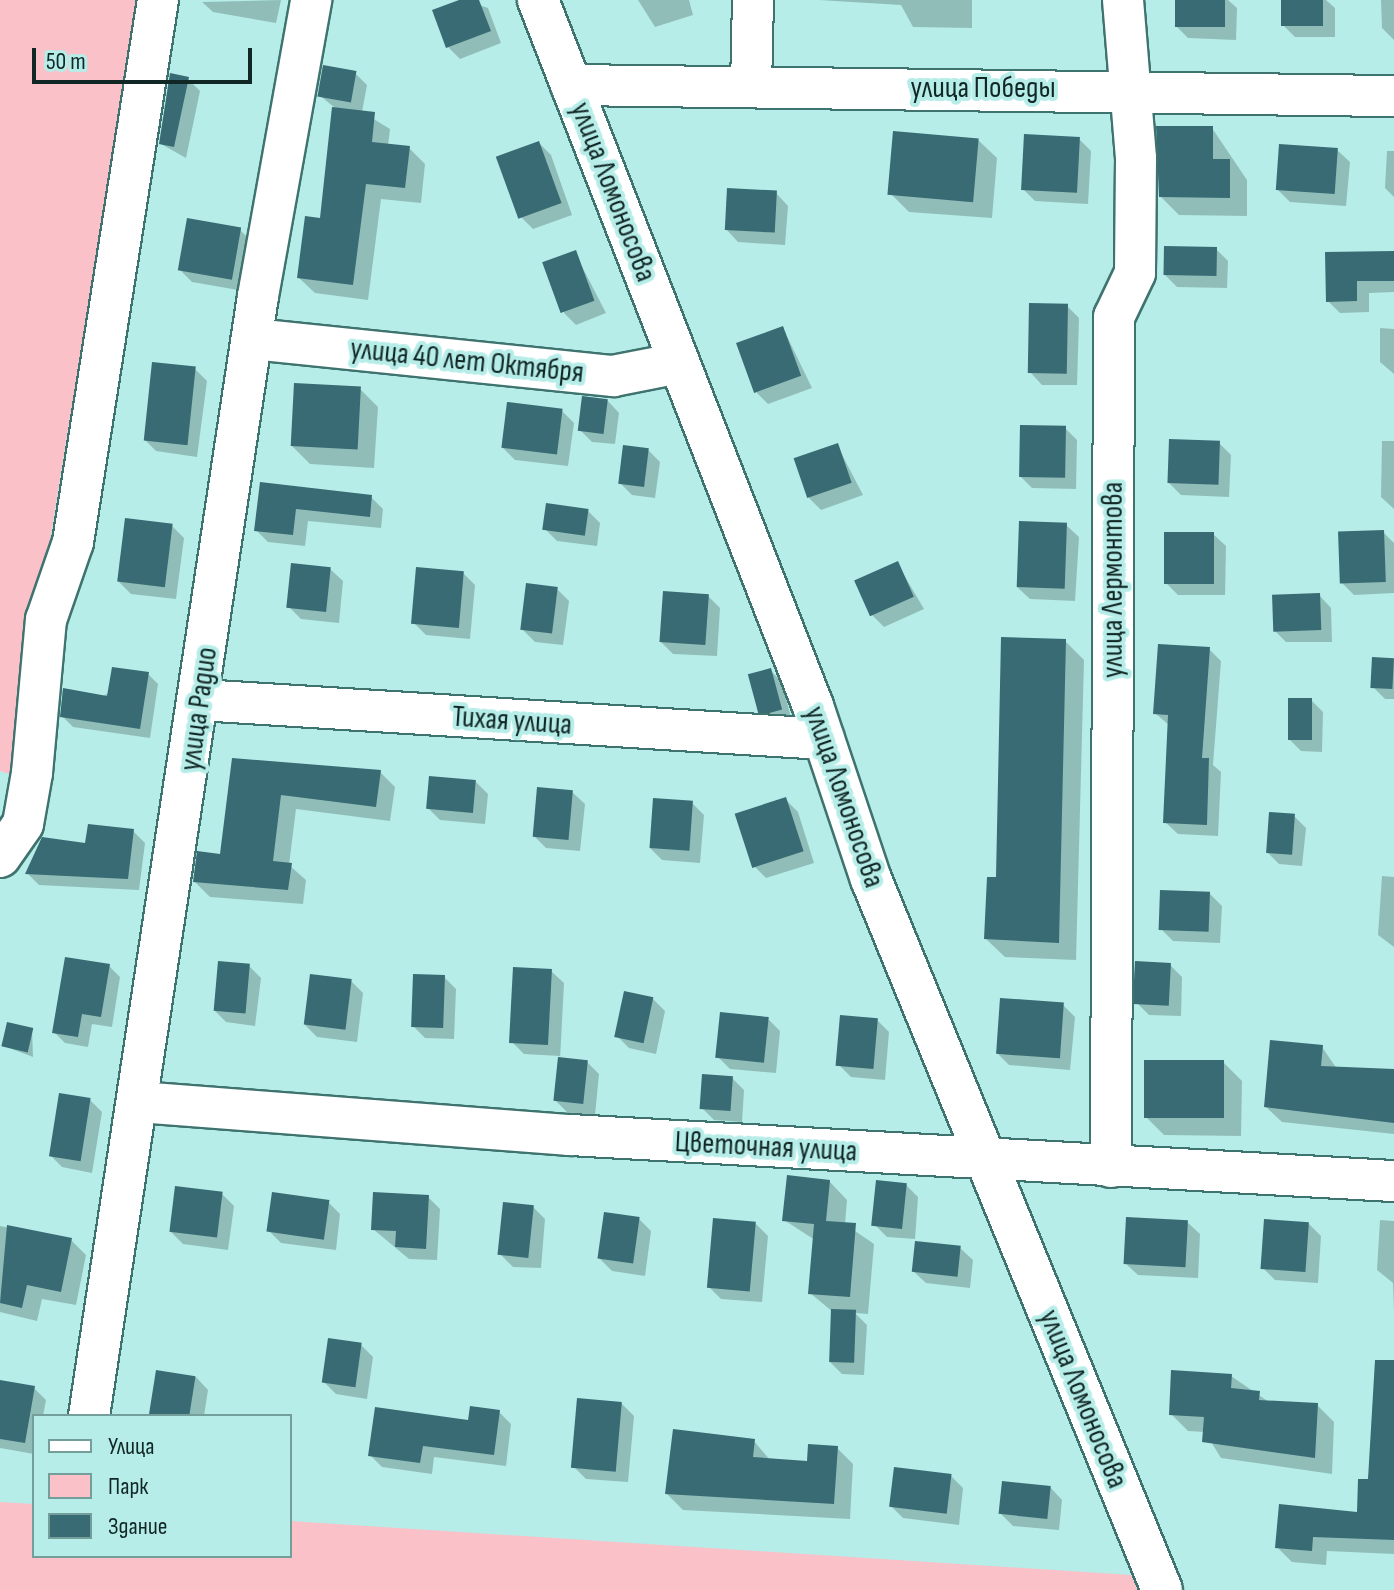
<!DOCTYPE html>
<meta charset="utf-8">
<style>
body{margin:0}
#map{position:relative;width:1394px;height:1590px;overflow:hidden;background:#b6ede8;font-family:"Sofia Sans Condensed",sans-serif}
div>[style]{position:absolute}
.green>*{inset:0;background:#fac1c9}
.shadow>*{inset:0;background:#0003}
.building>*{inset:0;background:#386b74;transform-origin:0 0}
.roads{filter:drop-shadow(2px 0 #3f736f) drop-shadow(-2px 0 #3f736f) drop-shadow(0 2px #3f736f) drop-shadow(0 -2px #3f736f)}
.minor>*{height:40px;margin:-20px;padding:0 20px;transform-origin:20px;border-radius:20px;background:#fff}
span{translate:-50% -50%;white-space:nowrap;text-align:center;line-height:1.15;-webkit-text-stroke:8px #b6ede8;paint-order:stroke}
.street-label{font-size:30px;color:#112725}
.legend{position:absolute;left:32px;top:1414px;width:260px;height:144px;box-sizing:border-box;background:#b6ede8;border:2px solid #749e9a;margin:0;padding:10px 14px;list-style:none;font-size:24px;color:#112725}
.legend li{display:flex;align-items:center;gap:16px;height:40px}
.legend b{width:40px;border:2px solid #749e9a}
.scale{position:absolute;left:32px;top:48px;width:220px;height:36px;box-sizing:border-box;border:4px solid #112725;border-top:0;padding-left:10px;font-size:24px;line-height:28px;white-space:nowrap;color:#112725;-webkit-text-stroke:6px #b6ede8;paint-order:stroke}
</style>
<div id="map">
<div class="green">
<div style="clip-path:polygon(0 0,164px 0,70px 417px,12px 775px,0 771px)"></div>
<div style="clip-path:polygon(0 1502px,34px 1504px,34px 1556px,290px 1556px,290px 1521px,1131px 1575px,1138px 1590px,0 1590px)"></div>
</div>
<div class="shadow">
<div style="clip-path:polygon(281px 0,276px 23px,213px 12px,202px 2px)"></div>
<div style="clip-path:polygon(465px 0,488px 8px,501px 43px,460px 59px,448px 47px)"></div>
<div style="clip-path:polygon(638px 0,689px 0,693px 15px,655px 27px)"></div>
<div style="clip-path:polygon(819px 0,972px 0,972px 28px,913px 27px,901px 5px)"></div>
<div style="clip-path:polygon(1177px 0,1228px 0,1237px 8px,1236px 40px,1188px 38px,1176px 26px)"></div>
<div style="clip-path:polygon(1283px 0,1326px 0,1335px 8px,1335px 37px,1295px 37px,1283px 25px)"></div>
<div style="clip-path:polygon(1381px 0,1394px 0,1394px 40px,1382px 28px)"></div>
<div style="clip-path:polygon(355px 73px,367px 85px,362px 112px,390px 129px,388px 146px,409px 148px,425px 164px,421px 203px,381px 199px,368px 300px,315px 293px,299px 278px,322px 220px,334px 107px,319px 95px)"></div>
<div style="clip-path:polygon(188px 79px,200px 91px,186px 158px,161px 144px)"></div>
<div style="clip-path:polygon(1212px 128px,1247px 180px,1247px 216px,1179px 215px,1161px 197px)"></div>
<div style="clip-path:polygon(1079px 139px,1091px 151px,1088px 204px,1035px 201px,1023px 189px)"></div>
<div style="clip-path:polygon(978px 140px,997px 158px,992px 218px,909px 212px,891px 194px)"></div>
<div style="clip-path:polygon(539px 143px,551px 155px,572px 215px,533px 229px,521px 217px)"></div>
<div style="clip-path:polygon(1337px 150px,1350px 162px,1346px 206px,1290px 202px,1278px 190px)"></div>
<div style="clip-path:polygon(1387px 151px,1394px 151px,1394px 197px,1385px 188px)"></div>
<div style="clip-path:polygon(776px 193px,788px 206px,785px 245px,738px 242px,726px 229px)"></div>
<div style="clip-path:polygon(240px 230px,252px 242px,244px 291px,192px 282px,180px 270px)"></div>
<div style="clip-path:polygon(1216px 249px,1228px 261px,1227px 288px,1177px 287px,1165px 275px)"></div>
<div style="clip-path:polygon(575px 253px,606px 313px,576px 325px,564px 313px)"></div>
<div style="clip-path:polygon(1394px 253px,1394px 292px,1369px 293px,1369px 312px,1340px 313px,1328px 301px)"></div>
<div style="clip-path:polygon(1067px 306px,1079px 318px,1077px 385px,1042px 385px,1030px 372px)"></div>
<div style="clip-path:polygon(783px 328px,812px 388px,768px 404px,756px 392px)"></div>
<div style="clip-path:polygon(1380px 328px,1394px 329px,1394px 374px,1380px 362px)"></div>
<div style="clip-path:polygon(195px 369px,207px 381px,197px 457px,156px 451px,144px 439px)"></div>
<div style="clip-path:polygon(360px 389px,378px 407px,374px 468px,310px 464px,292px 446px)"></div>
<div style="clip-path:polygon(607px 400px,619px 413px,615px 444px,592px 442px,580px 430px)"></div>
<div style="clip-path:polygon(562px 411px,574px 423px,568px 466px,515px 460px,503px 448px)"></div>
<div style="clip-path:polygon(1065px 428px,1077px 440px,1076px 489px,1032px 488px,1020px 476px)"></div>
<div style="clip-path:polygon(1382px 441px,1394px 441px,1394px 509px,1381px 497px)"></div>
<div style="clip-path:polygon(1219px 443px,1231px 455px,1229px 497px,1181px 495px,1169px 483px)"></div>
<div style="clip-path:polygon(837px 445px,863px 495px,821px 510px,809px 498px)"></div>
<div style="clip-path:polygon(648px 450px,660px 462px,655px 498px,632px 495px,620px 483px)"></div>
<div style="clip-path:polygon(261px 484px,371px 497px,383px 509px,381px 528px,308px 521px,305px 546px,268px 542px,256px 530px)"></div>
<div style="clip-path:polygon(588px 511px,600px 523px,597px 546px,557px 541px,545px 529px)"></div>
<div style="clip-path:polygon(1066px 525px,1079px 537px,1075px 601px,1030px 599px,1017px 587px)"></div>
<div style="clip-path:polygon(172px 526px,184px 538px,176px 599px,131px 594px,119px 582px)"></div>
<div style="clip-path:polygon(1383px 532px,1394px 543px,1394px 593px,1354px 595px,1342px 583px)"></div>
<div style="clip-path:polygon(1213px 534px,1226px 546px,1225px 595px,1178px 595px,1166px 583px)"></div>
<div style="clip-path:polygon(897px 563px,924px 609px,884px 627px,872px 615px)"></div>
<div style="clip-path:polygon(330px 569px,343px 581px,339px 623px,301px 619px,289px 607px)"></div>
<div style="clip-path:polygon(463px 573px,475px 585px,470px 639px,426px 635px,414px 623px)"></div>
<div style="clip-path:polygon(557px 589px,569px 601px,563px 645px,535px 642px,522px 629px)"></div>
<div style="clip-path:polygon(1319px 595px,1331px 608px,1332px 642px,1286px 642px,1274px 630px)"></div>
<div style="clip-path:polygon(708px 596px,720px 608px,717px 656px,673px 654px,661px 642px)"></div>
<div style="clip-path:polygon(1065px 641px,1084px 660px,1076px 960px,1005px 957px,986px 939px)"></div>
<div style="clip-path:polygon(1209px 649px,1221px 661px,1213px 765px,1221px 772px,1218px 836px,1178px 834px,1165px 822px,1169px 725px,1155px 713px)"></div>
<div style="clip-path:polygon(1394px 660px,1394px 699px,1385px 699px,1373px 687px)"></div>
<div style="clip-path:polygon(770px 670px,782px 682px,792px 722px,772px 723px,759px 711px)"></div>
<div style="clip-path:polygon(148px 674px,158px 684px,150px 738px,73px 727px,62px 716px)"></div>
<div style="clip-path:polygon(1311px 700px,1323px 712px,1322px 752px,1301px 751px,1289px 739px)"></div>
<div style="clip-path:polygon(234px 760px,380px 772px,395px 787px,390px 821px,296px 809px,289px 865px,306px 880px,303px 904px,210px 897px,195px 882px,222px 856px)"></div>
<div style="clip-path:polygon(476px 782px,488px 794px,485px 824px,440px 820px,428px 808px)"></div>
<div style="clip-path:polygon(572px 792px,585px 804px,580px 851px,546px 848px,534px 836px)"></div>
<div style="clip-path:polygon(786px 800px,798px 812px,814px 863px,766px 878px,754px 866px)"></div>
<div style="clip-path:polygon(692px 803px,704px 815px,700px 863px,662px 860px,650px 848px)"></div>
<div style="clip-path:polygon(1294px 816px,1306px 828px,1302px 866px,1279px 864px,1267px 852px)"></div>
<div style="clip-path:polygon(133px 831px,145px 843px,139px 890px,39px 885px,27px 873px)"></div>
<div style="clip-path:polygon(1382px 876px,1394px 877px,1394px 947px,1378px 935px)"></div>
<div style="clip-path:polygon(1210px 894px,1222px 906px,1220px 943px,1173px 941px,1161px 929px)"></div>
<div style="clip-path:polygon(1170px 965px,1182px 977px,1181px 1016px,1149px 1015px,1137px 1003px)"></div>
<div style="clip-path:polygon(109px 966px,120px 977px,112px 1027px,92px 1024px,88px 1047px,65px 1043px,54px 1032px)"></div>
<div style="clip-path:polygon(249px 966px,261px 978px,255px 1026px,226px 1022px,214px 1010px)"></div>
<div style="clip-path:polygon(551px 971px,564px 983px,560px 1060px,587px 1062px,599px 1074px,595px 1115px,568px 1113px,556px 1101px,560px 1056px,524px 1054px,512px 1042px)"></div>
<div style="clip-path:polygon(444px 977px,456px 989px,454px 1039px,425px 1038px,413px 1026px)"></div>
<div style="clip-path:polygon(351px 981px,363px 993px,357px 1042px,317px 1037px,305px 1025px)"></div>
<div style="clip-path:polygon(652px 998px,665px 1011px,656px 1054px,629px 1048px,617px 1036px)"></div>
<div style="clip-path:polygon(1063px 1005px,1075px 1017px,1070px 1070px,1009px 1065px,997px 1053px)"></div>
<div style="clip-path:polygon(768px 1019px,780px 1031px,776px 1073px,730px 1069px,718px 1057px)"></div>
<div style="clip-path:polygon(877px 1020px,889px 1032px,885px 1080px,851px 1077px,839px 1065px)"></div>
<div style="clip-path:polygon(32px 1029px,33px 1057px,4px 1046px)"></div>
<div style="clip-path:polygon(1322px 1047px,1337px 1069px,1394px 1071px,1394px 1134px,1282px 1122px,1266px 1107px)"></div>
<div style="clip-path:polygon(1223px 1062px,1242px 1081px,1241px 1136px,1164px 1135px,1146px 1117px)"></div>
<div style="clip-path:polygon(732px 1078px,744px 1090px,742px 1122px,714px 1120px,702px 1108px)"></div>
<div style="clip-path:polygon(90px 1100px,102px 1112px,92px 1173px,62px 1167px,50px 1155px)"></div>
<div style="clip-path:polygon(829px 1181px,847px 1200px,845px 1224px,874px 1244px,868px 1314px,855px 1313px,867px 1325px,864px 1375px,842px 1374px,830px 1362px,833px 1312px,810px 1293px,815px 1240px,784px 1220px)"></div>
<div style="clip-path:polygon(906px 1185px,918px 1197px,915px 1239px,887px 1237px,875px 1225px)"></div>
<div style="clip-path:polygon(222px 1194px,234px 1206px,228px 1250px,183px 1244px,171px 1232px)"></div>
<div style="clip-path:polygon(428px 1197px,440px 1209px,437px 1260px,409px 1259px,373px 1229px)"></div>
<div style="clip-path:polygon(328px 1202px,340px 1214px,336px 1250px,281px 1243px,269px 1231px)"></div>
<div style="clip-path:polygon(533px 1207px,545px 1219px,541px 1268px,513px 1267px,500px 1254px)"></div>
<div style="clip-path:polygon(639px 1219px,651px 1231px,645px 1276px,612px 1271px,600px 1259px)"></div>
<div style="clip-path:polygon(1380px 1220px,1394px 1221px,1394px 1312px,1393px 1283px,1377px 1270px)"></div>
<div style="clip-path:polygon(1187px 1222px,1200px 1234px,1198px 1278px,1138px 1275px,1125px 1263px)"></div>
<div style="clip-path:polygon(756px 1224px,768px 1236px,762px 1302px,721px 1299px,709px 1287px)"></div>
<div style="clip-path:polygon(1309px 1224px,1321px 1236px,1318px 1283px,1275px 1280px,1263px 1268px)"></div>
<div style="clip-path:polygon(0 1226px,71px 1240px,86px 1255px,76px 1305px,42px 1299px,37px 1321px,0 1312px)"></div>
<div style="clip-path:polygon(960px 1248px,973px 1260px,970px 1288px,926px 1283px,913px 1271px)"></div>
<div style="clip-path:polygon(361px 1345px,373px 1357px,367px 1399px,336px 1394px,324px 1382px)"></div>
<div style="clip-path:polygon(1394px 1372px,1394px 1554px,1327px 1551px,1326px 1565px,1292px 1562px,1277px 1547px,1359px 1514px)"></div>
<div style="clip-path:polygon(1231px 1376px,1269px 1402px,1317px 1405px,1334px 1422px,1332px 1474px,1221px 1458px,1205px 1432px,1188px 1431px,1171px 1414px)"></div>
<div style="clip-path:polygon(196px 1377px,208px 1390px,204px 1416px,152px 1416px)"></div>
<div style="clip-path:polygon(0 1382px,34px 1388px,46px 1400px,43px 1416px,34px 1416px,34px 1454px,0 1448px)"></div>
<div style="clip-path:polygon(621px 1403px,634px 1416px,628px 1482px,586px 1479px,574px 1467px)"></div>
<div style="clip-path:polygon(499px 1412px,511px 1424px,506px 1466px,434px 1457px,432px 1474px,382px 1467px,370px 1455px)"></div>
<div style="clip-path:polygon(754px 1441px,770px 1460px,809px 1463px,837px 1448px,853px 1464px,850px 1519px,683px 1510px,667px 1494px)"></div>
<div style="clip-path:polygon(951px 1476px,963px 1488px,959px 1525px,903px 1518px,891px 1506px)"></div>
<div style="clip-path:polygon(1050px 1487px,1062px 1500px,1059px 1530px,1013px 1526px,1001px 1514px)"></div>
</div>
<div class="building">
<div style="clip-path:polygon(459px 0,479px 0,491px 31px,446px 48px,432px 10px)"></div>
<div style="left:1175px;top:0;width:50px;height:27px"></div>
<div style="left:1281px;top:0;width:42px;height:26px"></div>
<div style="left:323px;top:65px;width:34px;height:32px;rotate:10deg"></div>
<div style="clip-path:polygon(170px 73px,189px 77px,174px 147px,159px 144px)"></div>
<div style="clip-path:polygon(332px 107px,375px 112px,372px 142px,410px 146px,405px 188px,366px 184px,353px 285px,297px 278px,305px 216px,320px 218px)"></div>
<div style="clip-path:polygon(1156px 126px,1213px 126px,1213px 159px,1230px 159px,1230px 198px,1159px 197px)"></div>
<div style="left:893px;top:131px;width:86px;height:64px;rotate:5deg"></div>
<div style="left:1024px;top:134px;width:56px;height:56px;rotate:3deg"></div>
<div style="left:539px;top:141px;width:66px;height:46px;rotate:70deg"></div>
<div style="left:1279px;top:144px;width:59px;height:46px;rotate:4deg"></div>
<div style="left:727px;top:188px;width:50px;height:42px;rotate:3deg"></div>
<div style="left:187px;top:218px;width:55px;height:53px;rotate:10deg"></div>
<div style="left:1164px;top:246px;width:53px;height:29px;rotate:1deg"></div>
<div style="left:576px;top:250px;width:54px;height:36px;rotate:70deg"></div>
<div style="clip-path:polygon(1394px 251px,1394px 281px,1357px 281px,1357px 301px,1326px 302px,1325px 252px)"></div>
<div style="left:1029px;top:303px;width:39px;height:70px;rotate:1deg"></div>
<div style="left:783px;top:326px;width:53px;height:50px;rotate:70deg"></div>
<div style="left:152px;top:362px;width:44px;height:79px;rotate:6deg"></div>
<div style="left:294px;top:383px;width:67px;height:63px;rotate:3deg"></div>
<div style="left:582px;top:396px;width:26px;height:35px;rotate:7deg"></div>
<div style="left:507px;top:402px;width:56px;height:46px;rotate:7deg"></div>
<div style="left:1020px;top:425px;width:46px;height:52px;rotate:1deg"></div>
<div style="left:1169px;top:439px;width:51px;height:44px;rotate:2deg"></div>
<div style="left:838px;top:443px;width:42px;height:47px;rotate:71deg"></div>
<div style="left:623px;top:445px;width:26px;height:39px;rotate:7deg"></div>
<div style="clip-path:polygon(260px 482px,372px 495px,370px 517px,296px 509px,293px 535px,254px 531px)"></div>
<div style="left:546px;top:503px;width:43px;height:27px;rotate:8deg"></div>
<div style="left:125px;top:518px;width:48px;height:64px;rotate:7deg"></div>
<div style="left:1019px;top:521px;width:48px;height:66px;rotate:2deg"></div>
<div style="left:1384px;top:530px;width:52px;height:46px;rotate:88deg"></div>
<div style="left:1164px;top:532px;width:50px;height:52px"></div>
<div style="left:898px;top:561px;width:39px;height:48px;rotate:66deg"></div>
<div style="left:291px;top:563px;width:40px;height:45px;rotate:6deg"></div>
<div style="left:416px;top:567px;width:48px;height:57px;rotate:5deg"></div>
<div style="left:526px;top:583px;width:32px;height:47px;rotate:7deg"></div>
<div style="left:663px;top:591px;width:46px;height:51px;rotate:4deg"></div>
<div style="left:1320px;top:593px;width:37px;height:48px;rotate:88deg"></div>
<div style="clip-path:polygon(1001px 637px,1066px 639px,1059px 943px,984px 939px,987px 877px,996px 877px)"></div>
<div style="clip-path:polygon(1158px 644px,1210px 647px,1202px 758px,1209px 758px,1207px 825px,1163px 823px,1168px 715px,1153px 714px)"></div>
<div style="left:1372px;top:657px;width:22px;height:31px;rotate:3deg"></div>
<div style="clip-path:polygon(112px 667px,149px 672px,140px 729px,60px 717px,63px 688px,107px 696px)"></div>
<div style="left:771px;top:668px;width:43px;height:24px;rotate:75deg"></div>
<div style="left:1288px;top:698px;width:24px;height:42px"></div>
<div style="clip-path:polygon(232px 758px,381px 770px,376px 807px,281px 795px,273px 861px,292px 863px,288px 890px,193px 882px,197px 851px,220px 854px)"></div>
<div style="left:429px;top:776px;width:47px;height:33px;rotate:5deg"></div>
<div style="left:537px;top:787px;width:36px;height:50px;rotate:5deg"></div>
<div style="left:786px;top:797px;width:57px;height:54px;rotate:72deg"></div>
<div style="left:653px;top:798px;width:40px;height:50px;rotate:4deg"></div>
<div style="left:1269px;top:812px;width:26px;height:41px;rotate:4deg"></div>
<div style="clip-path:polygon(88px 824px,134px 829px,128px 879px,25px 874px,42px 837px,85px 843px)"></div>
<div style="left:1160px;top:890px;width:50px;height:40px;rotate:2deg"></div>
<div style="clip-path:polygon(65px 957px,110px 964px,101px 1017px,82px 1014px,78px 1037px,52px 1033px)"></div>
<div style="left:218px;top:961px;width:32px;height:50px;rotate:5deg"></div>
<div style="left:1135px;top:961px;width:36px;height:43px;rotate:3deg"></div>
<div style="left:513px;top:967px;width:39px;height:76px;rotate:3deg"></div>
<div style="left:310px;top:974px;width:42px;height:51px;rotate:7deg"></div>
<div style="left:413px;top:974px;width:32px;height:53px;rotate:2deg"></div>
<div style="left:624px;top:991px;width:30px;height:47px;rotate:12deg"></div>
<div style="left:1000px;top:998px;width:64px;height:56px;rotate:4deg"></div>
<div style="left:720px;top:1012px;width:49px;height:46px;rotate:6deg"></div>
<div style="left:840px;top:1015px;width:38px;height:51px;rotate:5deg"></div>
<div style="left:7px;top:1022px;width:27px;height:25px;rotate:13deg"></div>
<div style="clip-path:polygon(1270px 1040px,1323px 1045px,1321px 1066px,1394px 1069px,1394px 1123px,1264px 1107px)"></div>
<div style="left:558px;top:1057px;width:30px;height:44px;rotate:6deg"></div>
<div style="left:1144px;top:1060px;width:80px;height:58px"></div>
<div style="left:702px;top:1074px;width:31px;height:35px;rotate:4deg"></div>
<div style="left:59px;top:1093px;width:32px;height:64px;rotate:9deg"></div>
<div style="clip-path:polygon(787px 1175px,830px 1180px,826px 1221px,856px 1223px,850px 1297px,808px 1294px,814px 1224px,782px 1221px)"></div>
<div style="left:876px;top:1180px;width:31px;height:46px;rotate:6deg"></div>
<div style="left:175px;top:1186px;width:48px;height:46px;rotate:7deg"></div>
<div style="left:272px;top:1192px;width:58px;height:40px;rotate:8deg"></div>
<div style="clip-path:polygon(373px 1192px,429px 1195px,426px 1249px,395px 1247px,396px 1231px,371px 1230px)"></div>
<div style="left:503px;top:1202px;width:31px;height:53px;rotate:6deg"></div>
<div style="left:604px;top:1212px;width:36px;height:47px;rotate:8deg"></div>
<div style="left:1126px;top:1217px;width:62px;height:47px;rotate:3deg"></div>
<div style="left:713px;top:1218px;width:43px;height:70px;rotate:5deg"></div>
<div style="left:1264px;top:1219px;width:45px;height:50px;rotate:4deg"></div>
<div style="clip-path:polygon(7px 1225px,72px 1238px,61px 1292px,27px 1285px,22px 1308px,0 1303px)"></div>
<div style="left:915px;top:1241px;width:46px;height:31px;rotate:6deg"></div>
<div style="left:831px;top:1309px;width:25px;height:53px;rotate:2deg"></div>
<div style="left:328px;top:1338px;width:34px;height:45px;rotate:8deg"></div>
<div style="clip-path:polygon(1375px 1360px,1394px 1360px,1394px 1540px,1313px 1537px,1312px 1551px,1275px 1548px,1279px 1504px,1357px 1512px,1358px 1479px,1368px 1479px)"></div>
<div style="left:156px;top:1370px;width:40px;height:46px;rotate:9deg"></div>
<div style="clip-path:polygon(1171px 1370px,1232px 1374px,1231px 1388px,1260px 1391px,1259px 1400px,1318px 1403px,1315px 1458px,1202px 1442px,1204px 1417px,1169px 1415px)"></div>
<div style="clip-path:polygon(0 1380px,35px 1386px,25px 1443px,0 1439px)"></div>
<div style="left:577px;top:1398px;width:45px;height:70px;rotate:5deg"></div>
<div style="clip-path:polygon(470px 1406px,500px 1410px,494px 1455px,423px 1446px,420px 1463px,368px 1456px,375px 1407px,468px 1420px)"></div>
<div style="clip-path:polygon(673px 1429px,755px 1439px,753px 1457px,807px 1461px,808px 1444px,838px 1446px,834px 1504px,665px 1494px)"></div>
<div style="left:894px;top:1467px;width:58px;height:40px;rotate:7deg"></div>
<div style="left:1002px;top:1481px;width:49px;height:33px;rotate:6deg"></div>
</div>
<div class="roads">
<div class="minor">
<div style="left:538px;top:0;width:758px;rotate:68.72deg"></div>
<div style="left:813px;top:706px;width:182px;rotate:71.5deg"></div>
<div style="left:871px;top:879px;width:768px;rotate:67.74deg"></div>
<div style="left:571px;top:85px;width:823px;rotate:0.77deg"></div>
<div style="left:751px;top:87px;width:87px;rotate:-88.7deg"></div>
<div style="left:253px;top:339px;width:362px;rotate:5.9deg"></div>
<div style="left:613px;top:376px;width:67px;rotate:-11.1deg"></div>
<div style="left:200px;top:700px;width:625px;rotate:3.58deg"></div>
<div style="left:0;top:857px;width:40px;rotate:-55.1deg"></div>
<div style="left:23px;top:824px;width:52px;rotate:-80deg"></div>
<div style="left:32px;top:773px;width:154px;rotate:-84.8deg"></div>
<div style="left:46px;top:620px;width:83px;rotate:-70.9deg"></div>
<div style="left:73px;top:542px;width:549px;rotate:-81.09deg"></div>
<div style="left:139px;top:1102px;width:432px;rotate:4.4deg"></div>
<div style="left:570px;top:1135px;width:825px;rotate:3.2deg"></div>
<div style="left:1111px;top:1167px;width:850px;rotate:-89.8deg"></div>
<div style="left:1114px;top:317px;width:49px;rotate:-64.5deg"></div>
<div style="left:1135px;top:273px;width:115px;rotate:-89.5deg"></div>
<div style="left:1136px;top:158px;width:159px;rotate:-94.7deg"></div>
<div style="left:89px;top:1416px;width:1133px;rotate:-81.42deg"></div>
<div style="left:258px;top:296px;width:301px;rotate:-79.8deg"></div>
</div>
</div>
<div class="street-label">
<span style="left:983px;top:88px">улица Победы</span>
<span style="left:613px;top:192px;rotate:69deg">улица Ломоносова</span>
<span style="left:467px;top:361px;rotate:6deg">улица 40 лет Октября</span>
<span style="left:1113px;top:580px;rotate:-90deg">улица Лермонтова</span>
<span style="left:199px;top:709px;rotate:-82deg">улица Радио</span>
<span style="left:512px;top:721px;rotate:4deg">Тихая улица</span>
<span style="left:844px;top:797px;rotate:71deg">улица Ломоносова</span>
<span style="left:766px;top:1147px;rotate:3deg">Цветочная улица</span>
<span style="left:1083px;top:1399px;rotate:68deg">улица Ломоносова</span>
</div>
<ul class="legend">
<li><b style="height:10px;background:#fff"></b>Улица</li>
<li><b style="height:22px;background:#fac1c9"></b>Парк</li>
<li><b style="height:22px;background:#386b74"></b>Здание</li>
</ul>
<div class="scale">50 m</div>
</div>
